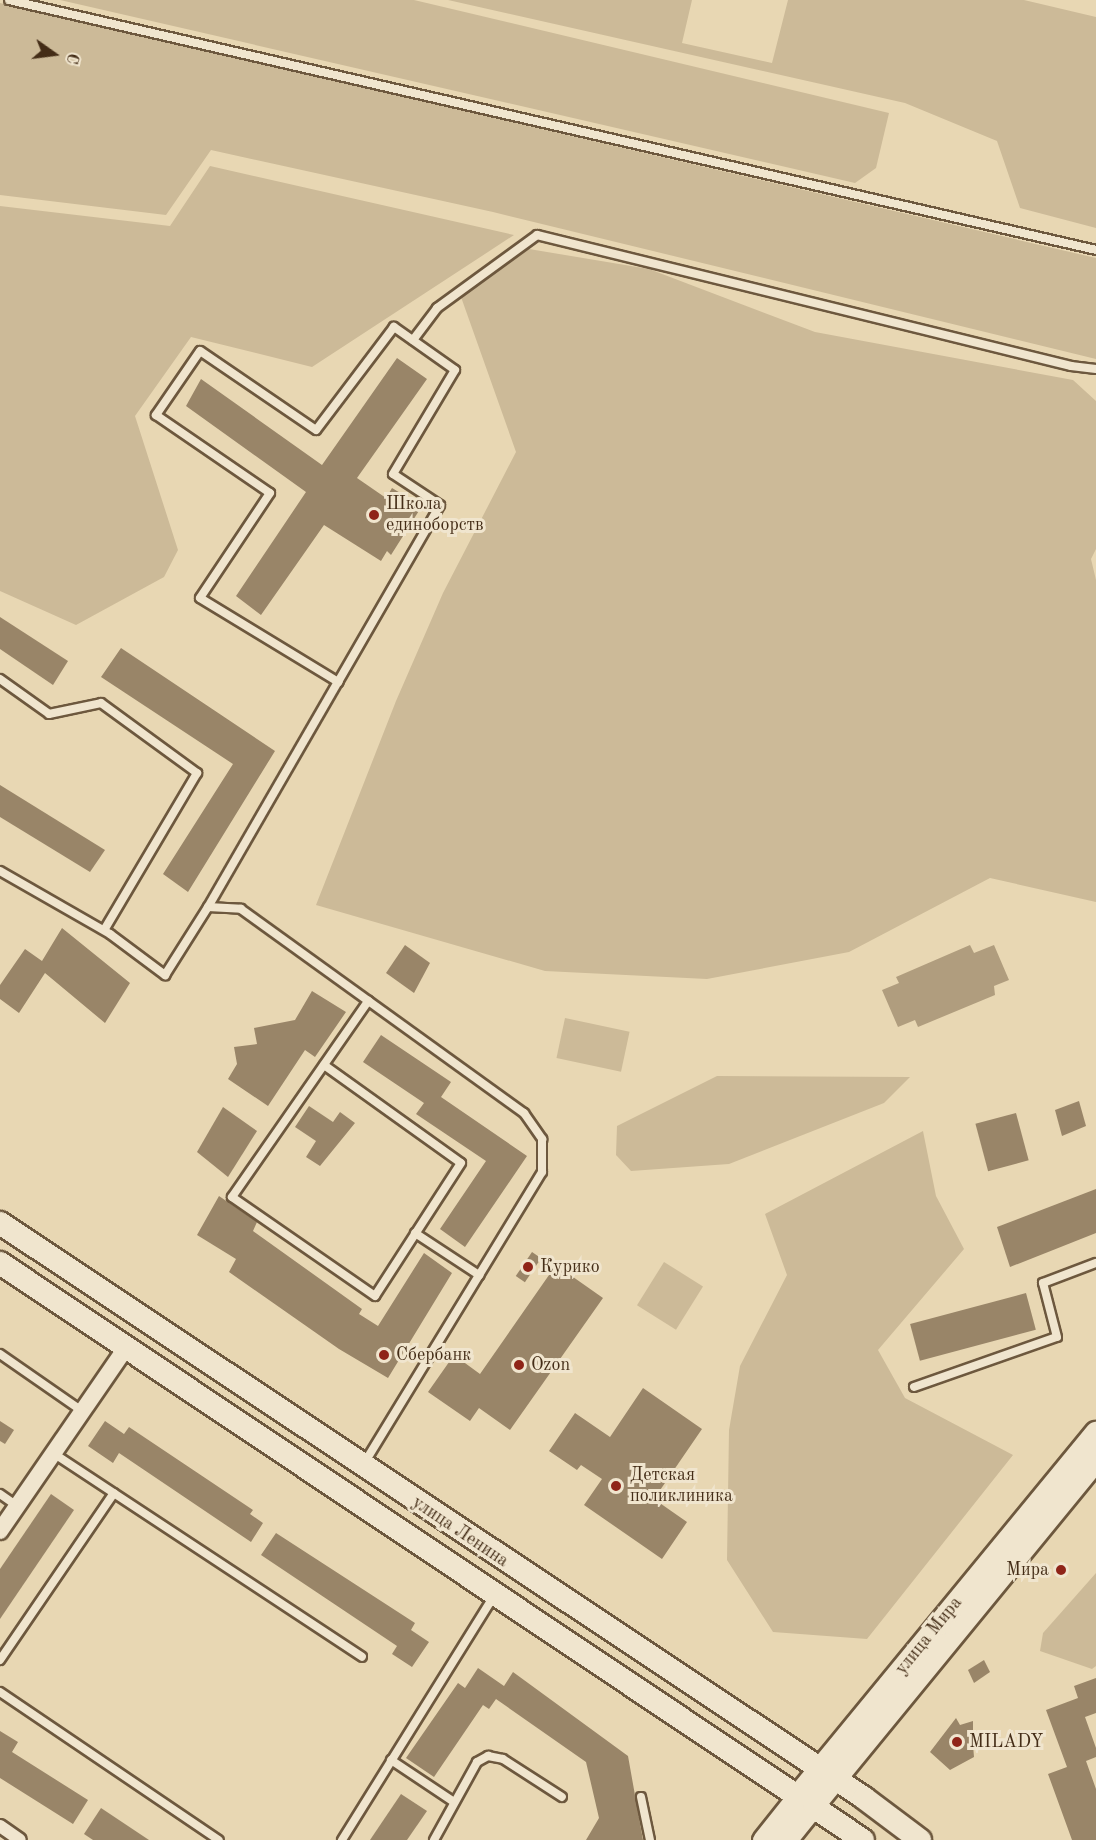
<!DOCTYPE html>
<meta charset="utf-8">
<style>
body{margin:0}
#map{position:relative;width:1096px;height:1840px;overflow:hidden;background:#e8d7b3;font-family:"Old Standard TT",serif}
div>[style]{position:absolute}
.green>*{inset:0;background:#ccba98;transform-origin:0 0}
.water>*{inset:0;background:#b09d7e}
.building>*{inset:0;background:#998568;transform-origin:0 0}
.roads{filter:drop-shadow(2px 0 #6d583e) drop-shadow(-2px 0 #6d583e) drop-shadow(0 2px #6d583e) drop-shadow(0 -2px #6d583e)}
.service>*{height:8px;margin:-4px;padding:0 4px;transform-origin:4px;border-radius:4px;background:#f0e5ce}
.pedestrian>*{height:12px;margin:-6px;padding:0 6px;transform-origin:6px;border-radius:6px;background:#f0e5ce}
.minor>*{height:16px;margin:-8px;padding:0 8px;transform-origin:8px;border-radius:8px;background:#f0e5ce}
.tertiary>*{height:21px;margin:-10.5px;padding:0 10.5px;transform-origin:10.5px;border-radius:10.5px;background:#f0e5ce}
.secondary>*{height:22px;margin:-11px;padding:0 11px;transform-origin:11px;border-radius:11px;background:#f0e5ce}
.dots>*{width:16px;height:16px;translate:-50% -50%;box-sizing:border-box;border:3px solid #f0e5ce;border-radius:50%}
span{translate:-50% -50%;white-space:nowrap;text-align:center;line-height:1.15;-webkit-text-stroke:6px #f0e5ce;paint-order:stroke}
.poi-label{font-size:18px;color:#442d17}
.left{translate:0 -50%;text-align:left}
.right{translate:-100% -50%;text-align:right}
.street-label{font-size:18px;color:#442d17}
.north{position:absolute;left:24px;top:24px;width:60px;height:60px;-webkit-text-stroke:4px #f0e5ce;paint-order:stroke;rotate:104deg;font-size:16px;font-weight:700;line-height:24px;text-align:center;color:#442d17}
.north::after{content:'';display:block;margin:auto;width:21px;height:27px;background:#442d17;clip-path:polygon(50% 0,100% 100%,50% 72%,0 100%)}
</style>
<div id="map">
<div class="green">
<div style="clip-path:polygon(60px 0,414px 0,889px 113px,876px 168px,855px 183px)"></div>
<div style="clip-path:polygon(448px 0,692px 0,682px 43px,772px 63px,788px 0,1024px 0,1096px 17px,1096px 228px,1020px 208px,997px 141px,905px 103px)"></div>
<div style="clip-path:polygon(0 3px,1096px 258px,1096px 359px,493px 212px,211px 150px,166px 215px,0 195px)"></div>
<div style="clip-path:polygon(210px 166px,514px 235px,312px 367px,191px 337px,135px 416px,178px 550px,164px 577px,76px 625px,0 591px,0 206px,170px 226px)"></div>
<div style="clip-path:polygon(529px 249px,649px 269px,815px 332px,1073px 380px,1096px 401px,1096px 549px,1091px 559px,1096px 580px,1096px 902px,990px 878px,849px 952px,707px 979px,545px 971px,316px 905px,396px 701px,443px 593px,516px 452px,461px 297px)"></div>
<div style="left:565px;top:1018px;width:66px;height:41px;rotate:12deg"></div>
<div style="clip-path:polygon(717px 1076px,910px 1077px,884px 1103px,729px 1164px,631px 1171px,616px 1155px,617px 1126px)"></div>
<div style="clip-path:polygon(923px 1131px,936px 1196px,964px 1249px,878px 1350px,905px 1398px,1013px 1455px,867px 1639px,773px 1632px,727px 1560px,729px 1430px,740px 1366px,787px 1275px,765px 1214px)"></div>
<div style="left:664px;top:1262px;width:46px;height:51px;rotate:32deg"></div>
<div style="clip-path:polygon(1096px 1573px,1096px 1666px,1092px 1669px,1040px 1651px,1043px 1633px)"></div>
</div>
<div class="water">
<div style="clip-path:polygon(994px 945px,1009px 980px,994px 986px,995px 995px,918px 1027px,915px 1020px,898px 1027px,882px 990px,899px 983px,896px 977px,970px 945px,974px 953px)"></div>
</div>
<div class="building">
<div style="clip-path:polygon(397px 358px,427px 379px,357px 478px,386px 498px,392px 488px,422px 506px,391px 555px,387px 551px,381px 561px,324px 525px,261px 615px,236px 596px,306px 492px,186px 406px,201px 379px,322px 465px)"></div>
<div style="clip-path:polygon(0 617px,68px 661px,53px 685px,0 649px)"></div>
<div style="clip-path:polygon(121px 648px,275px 751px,188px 892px,163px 874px,233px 764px,101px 677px)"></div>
<div style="clip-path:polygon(0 785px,105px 850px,90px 872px,0 817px)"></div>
<div style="clip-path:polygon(62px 928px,130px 983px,105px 1023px,45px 973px,19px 1013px,0 999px,0 985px,25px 949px,42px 961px)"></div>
<div style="clip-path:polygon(405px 945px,430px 963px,414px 993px,386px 973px)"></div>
<div style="clip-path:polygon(312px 991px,346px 1012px,315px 1057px,305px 1050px,268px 1106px,228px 1079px,237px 1064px,234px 1047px,257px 1044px,254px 1028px,295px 1020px)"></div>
<div style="clip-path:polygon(381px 1035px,451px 1082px,441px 1097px,527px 1156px,465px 1247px,440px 1229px,486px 1161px,416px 1114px,424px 1103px,363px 1062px)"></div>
<div style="clip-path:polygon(1079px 1101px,1086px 1126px,1062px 1136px,1055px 1110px)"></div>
<div style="clip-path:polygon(309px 1106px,333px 1122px,340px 1112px,355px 1123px,320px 1166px,306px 1157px,316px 1141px,295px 1127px)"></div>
<div style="clip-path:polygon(223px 1107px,257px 1131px,228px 1177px,197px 1152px)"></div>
<div style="left:1016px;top:1113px;width:49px;height:42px;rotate:75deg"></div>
<div style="clip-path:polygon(1096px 1189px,1096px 1233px,1010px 1267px,997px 1227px)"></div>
<div style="clip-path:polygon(219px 1196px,257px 1222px,253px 1231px,362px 1309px,359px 1314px,378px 1326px,424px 1253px,452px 1273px,388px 1378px,339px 1349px,229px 1272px,236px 1259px,197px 1235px)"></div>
<div style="left:532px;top:1252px;width:11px;height:29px;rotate:34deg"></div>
<div style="clip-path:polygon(556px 1265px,603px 1298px,510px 1430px,479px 1408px,470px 1421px,428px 1392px,454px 1355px,480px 1374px)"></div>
<div style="left:1026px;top:1293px;width:38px;height:120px;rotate:75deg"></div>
<div style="clip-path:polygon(643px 1388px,702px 1429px,654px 1499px,687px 1522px,662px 1559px,584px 1505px,602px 1479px,581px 1465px,577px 1470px,549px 1451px,575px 1413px,610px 1437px)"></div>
<div style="clip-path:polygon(0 1421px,14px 1430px,5px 1444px,0 1441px)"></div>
<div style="clip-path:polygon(105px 1421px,124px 1434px,129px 1427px,253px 1510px,250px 1514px,263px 1523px,251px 1542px,119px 1453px,113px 1463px,88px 1446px)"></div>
<div style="clip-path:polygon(51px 1494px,74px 1510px,0 1619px,0 1569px)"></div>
<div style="clip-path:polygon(276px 1533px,415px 1623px,411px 1630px,429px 1642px,412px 1667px,392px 1654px,397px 1646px,261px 1555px)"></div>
<div style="clip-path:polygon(984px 1660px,990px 1672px,974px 1683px,968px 1670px)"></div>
<div style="clip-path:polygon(478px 1668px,504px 1686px,513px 1672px,628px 1756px,643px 1840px,586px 1840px,599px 1818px,586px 1762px,496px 1699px,489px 1709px,483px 1705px,434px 1777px,406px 1758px,458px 1683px,465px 1688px)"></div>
<div style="clip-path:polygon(1096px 1678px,1096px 1713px,1085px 1717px,1096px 1748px,1096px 1757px,1086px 1761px,1096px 1789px,1096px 1840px,1072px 1840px,1048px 1774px,1067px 1767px,1046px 1710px,1078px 1698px,1074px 1686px)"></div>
<div style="clip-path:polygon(956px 1718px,960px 1725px,973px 1721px,973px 1732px,981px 1739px,973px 1745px,974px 1757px,950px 1770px,930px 1752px)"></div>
<div style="clip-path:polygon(0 1731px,18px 1742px,12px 1752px,88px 1800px,73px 1824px,0 1778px)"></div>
<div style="clip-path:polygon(401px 1794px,427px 1811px,407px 1840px,370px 1840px)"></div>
<div style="clip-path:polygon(101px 1808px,149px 1840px,93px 1840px,84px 1834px)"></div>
</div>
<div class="roads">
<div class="service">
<div style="left:9px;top:0;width:1115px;rotate:12.95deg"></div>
<div style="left:413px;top:340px;width:40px;rotate:-53deg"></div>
<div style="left:437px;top:308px;width:124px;rotate:-36.1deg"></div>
<div style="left:537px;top:235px;width:550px;rotate:13.78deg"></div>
<div style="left:1071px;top:366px;width:25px;rotate:7deg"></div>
<div style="left:0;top:679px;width:60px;rotate:35.5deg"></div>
<div style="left:49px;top:714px;width:53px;rotate:-11.9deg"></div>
<div style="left:101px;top:703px;width:119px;rotate:36.1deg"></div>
<div style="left:197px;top:773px;width:182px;rotate:120.6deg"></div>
<div style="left:0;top:871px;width:127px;rotate:29.8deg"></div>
<div style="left:110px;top:934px;width:69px;rotate:36.7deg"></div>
<div style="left:165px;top:975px;width:80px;rotate:-57.7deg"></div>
<div style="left:208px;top:907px;width:33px;rotate:3deg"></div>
<div style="left:241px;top:909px;width:349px;rotate:35.8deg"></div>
<div style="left:524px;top:1113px;width:32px;rotate:55deg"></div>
<div style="left:542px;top:1139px;width:33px;rotate:90deg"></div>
<div style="left:542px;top:1172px;width:342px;rotate:121.4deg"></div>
<div style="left:208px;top:907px;width:260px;rotate:-60deg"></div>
<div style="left:338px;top:682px;width:204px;rotate:-60deg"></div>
<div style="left:440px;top:505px;width:56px;rotate:-146.6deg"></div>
<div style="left:393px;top:474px;width:121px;rotate:-59.2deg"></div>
<div style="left:455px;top:370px;width:75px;rotate:-144.8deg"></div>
<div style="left:394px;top:327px;width:129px;rotate:127.1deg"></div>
<div style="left:316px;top:430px;width:140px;rotate:-145.7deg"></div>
<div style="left:200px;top:351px;width:78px;rotate:124.5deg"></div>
<div style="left:156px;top:415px;width:138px;rotate:34.4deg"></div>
<div style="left:270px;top:493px;width:126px;rotate:123.7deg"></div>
<div style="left:200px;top:598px;width:162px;rotate:31.3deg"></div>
<div style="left:324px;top:1065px;width:168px;rotate:35.6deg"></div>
<div style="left:461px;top:1163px;width:158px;rotate:122.9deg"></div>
<div style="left:375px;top:1296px;width:174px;rotate:-145.3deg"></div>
<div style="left:232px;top:1197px;width:239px;rotate:-55.2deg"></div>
<div style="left:415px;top:1233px;width:77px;rotate:33.3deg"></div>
<div style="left:0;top:1354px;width:100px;rotate:34.8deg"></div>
<div style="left:914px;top:1387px;width:151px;rotate:-19.3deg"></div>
<div style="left:1057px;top:1337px;width:56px;rotate:-104.5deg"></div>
<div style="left:1043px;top:1283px;width:57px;rotate:-20.7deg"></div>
<div style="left:53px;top:1453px;width:370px;rotate:33.4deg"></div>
<div style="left:0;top:1494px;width:21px;rotate:35deg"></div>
<div style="left:0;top:1660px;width:202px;rotate:-55.7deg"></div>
<div style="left:0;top:1692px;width:264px;rotate:34.1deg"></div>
<div style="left:391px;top:1760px;width:76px;rotate:33.7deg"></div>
<div style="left:641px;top:1797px;width:44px;rotate:78.2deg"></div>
<div style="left:342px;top:1840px;width:287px;rotate:-58.1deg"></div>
<div style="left:434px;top:1840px;width:89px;rotate:-61.1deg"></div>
<div style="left:477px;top:1762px;width:13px;rotate:-29deg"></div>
<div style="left:488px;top:1756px;width:15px;rotate:11deg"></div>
<div style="left:503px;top:1759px;width:70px;rotate:32.8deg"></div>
</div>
<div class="pedestrian">
<div style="left:0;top:1826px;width:24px;rotate:35deg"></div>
</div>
<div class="minor">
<div style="left:0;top:1531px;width:222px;rotate:-55.5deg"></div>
</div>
<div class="tertiary">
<div style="left:763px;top:1840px;width:56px;rotate:-51.5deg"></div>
<div style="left:786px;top:1840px;width:45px;rotate:-51.3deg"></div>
</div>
<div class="secondary">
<div style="left:0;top:1223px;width:1038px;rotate:33.64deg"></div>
<div style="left:864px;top:1798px;width:70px;rotate:36.9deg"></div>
<div style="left:0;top:1263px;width:1038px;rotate:33.77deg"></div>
<div style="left:798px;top:1796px;width:470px;rotate:-50.6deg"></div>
<div style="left:814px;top:1805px;width:446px;rotate:-50.7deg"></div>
</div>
</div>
<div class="dots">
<div style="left:374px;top:515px;background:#8f2418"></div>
<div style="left:528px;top:1267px;background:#8f2418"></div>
<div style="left:384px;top:1355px;background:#8f2418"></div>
<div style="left:519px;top:1365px;background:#8f2418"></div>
<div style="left:616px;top:1486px;background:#8f2418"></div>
<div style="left:1061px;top:1570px;background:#8f2418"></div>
<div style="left:957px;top:1742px;background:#8f2418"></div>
</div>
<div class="poi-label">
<span class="left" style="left:386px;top:515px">Школа<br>единоборств</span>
<span class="left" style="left:540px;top:1267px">Курико</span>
<span class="left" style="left:396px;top:1355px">Сбербанк</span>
<span class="left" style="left:531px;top:1365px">Ozon</span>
<span class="left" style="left:630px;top:1486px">Детская<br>поликлиника</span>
<span class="right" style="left:1049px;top:1570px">Мира</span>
<span class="left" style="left:969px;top:1742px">МILADY</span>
</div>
<div class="street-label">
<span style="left:460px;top:1532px;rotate:34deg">улица Ленина</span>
<span style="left:929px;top:1636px;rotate:-51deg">улица Мира</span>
</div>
<div class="north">С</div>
</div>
